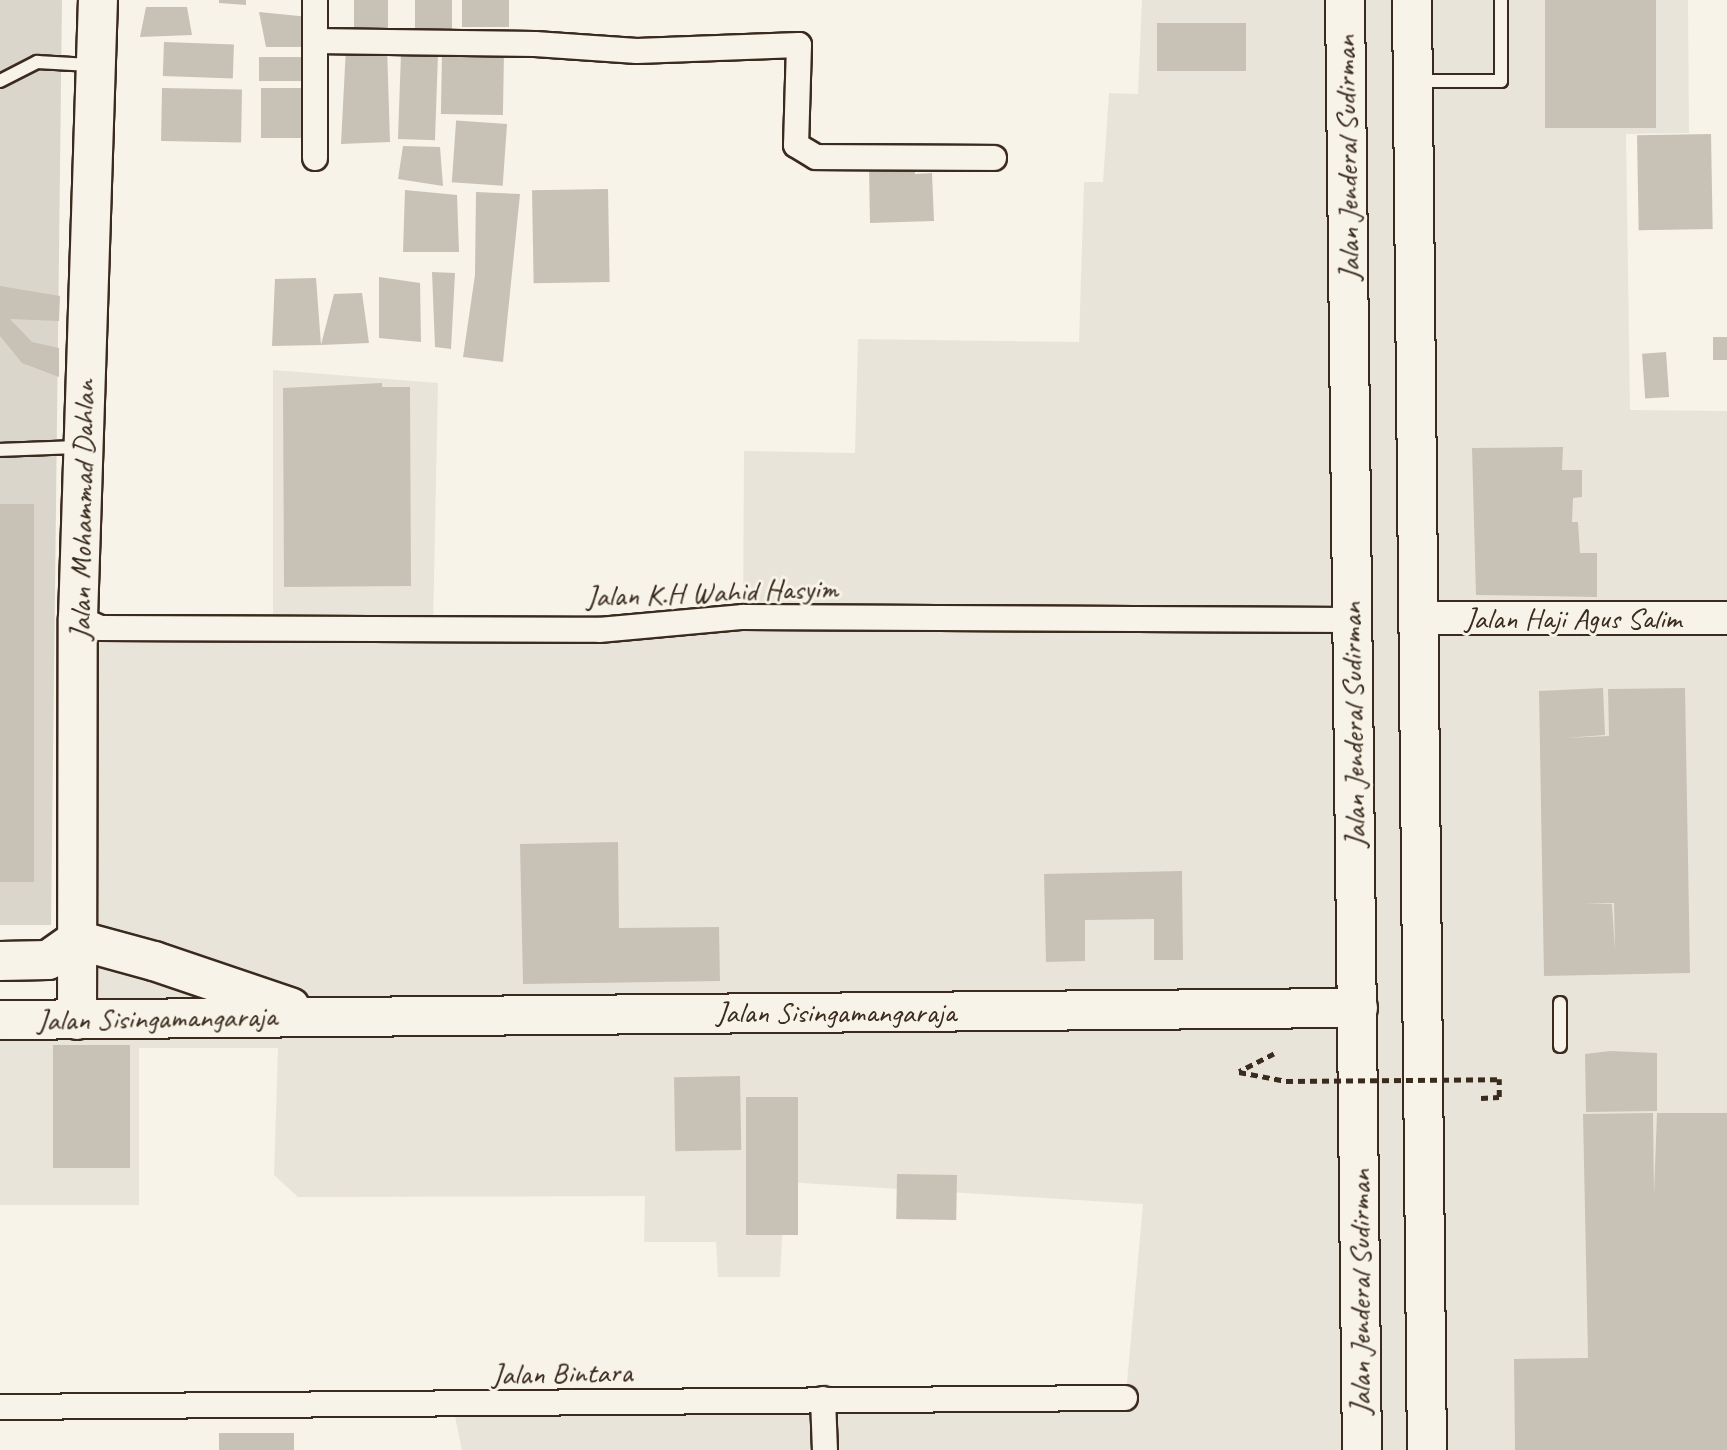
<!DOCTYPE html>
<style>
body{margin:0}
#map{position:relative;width:1727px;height:1450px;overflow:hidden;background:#f7f3e8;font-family:Caveat,sans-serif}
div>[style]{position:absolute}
.built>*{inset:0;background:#e9e4d9}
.green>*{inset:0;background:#dbd6cb}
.building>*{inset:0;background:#c8c1b6;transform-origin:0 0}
.path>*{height:4.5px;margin-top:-2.25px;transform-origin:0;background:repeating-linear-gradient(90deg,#3b2a1e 0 7px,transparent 0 12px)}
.roads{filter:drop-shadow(2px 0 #3b2a1e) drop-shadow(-2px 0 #3b2a1e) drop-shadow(0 2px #3b2a1e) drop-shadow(0 -2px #3b2a1e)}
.service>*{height:12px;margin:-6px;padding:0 6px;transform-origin:6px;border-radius:6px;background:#f7f3e8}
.minor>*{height:24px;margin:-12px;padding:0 12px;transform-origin:12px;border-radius:12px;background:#f7f3e8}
.tertiary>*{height:32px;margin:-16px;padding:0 16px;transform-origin:16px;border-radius:16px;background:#f7f3e8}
.primary>*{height:38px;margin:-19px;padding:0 19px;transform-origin:19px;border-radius:19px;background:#f7f3e8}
.path-bridge>*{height:4.5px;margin-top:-2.25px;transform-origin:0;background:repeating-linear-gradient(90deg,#3b2a1e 0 7px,transparent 0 12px)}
span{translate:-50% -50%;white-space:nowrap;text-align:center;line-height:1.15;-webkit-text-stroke:6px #f7f3e8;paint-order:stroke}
.street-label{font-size:30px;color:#3b2a1e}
</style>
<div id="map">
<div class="built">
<div style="clip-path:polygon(1142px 0,1688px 0,1689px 133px,1626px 134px,1630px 410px,1727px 411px,1727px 1450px,462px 1450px,453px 1407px,1126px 1394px,1143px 1204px,785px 1182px,780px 1277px,718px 1277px,716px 1242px,644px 1242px,645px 1196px,298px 1197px,274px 1175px,278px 1048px,139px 1048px,139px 1205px,0 1205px,0 1020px,76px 1020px,78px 618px,273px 629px,273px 370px,438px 383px,433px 629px,743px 617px,744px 451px,855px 453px,858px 339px,1079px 342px,1084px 182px,1103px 182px,1109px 93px,1138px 94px)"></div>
</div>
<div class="green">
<div style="clip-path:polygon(0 0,62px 0,51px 925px,0 925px)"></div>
</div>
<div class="building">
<div style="clip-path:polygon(219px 0,246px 0,246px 5px,219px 3px)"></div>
<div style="left:354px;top:0;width:34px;height:32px"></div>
<div style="left:415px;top:0;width:37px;height:35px"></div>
<div style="left:462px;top:0;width:47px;height:27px"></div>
<div style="left:1545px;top:0;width:111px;height:128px"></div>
<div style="clip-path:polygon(146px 7px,187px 7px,192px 35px,140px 37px)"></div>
<div style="clip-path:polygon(259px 12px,309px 17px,308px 47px,266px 47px)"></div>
<div style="left:1157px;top:23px;width:89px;height:48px"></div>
<div style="left:164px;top:42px;width:70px;height:34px;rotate:2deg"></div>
<div style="clip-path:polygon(346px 47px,387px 47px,390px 142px,341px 144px)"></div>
<div style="left:442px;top:52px;width:62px;height:62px;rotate:1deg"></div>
<div style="left:401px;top:53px;width:37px;height:86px;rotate:2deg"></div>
<div style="left:259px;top:57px;width:51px;height:24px"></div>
<div style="left:162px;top:88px;width:80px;height:53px;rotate:1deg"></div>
<div style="left:261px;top:88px;width:50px;height:50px"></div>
<div style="left:507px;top:124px;width:62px;height:51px;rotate:94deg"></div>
<div style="left:1711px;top:134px;width:95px;height:74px;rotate:89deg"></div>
<div style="clip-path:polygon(403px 146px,440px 147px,443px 186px,398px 179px)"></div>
<div style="clip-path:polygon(915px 165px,915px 174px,932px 173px,934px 221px,870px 223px,869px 167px)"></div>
<div style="left:608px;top:189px;width:93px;height:76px;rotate:89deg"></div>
<div style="clip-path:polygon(405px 190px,457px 195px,459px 252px,403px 252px)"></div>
<div style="clip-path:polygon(476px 192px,520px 194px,503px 362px,463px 357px,475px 275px)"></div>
<div style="clip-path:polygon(432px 272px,455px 273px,451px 349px,435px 347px)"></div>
<div style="clip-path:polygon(379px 277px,420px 283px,421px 342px,379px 338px)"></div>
<div style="clip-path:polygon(316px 278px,321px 345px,272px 346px,275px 279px)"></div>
<div style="clip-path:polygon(0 286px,60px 296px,59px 321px,10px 319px,32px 342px,59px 348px,59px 377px,22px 363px,0 336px)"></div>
<div style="clip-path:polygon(362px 293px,369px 343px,321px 345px,334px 294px)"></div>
<div style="left:1713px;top:337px;width:14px;height:23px"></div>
<div style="left:1666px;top:352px;width:45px;height:24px;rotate:86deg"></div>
<div style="clip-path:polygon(382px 383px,382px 387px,410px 387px,411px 586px,284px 587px,283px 388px)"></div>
<div style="clip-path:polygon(1563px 447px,1562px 470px,1582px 470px,1582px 497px,1573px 498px,1572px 522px,1578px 522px,1580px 553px,1597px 553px,1597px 597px,1476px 595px,1472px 448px)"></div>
<div style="left:0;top:504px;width:34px;height:378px"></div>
<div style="clip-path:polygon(evenodd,1603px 688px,1605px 735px,1565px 738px,1609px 736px,1608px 689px,1685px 688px,1690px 973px,1544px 976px,1539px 691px,1603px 688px,1614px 903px,1615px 951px,1612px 904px,1583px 904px,1614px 903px)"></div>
<div style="clip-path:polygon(618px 842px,619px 928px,719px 927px,720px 981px,523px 984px,520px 844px)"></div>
<div style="clip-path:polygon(1182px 871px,1183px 960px,1154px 960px,1154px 919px,1085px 920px,1085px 961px,1046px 962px,1044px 874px)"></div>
<div style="left:130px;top:1045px;width:123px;height:77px;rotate:90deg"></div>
<div style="clip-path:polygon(1610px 1051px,1657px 1053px,1657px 1111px,1586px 1112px,1585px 1054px)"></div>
<div style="left:740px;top:1076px;width:74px;height:66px;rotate:89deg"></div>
<div style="left:798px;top:1097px;width:138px;height:52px;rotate:90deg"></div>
<div style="clip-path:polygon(1653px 1113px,1654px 1194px,1657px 1113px,1727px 1113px,1727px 1450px,1515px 1450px,1514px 1359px,1588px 1358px,1583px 1114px)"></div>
<div style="left:897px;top:1174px;width:60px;height:45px;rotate:1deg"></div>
<div style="left:219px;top:1433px;width:75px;height:17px"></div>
</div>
<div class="path">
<div style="left:1274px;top:1054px;width:39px;rotate:153deg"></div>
<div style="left:1239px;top:1072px;width:48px;rotate:10.8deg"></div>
<div style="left:1481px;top:1098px;width:18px;rotate:-3deg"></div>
<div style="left:1499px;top:1097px;width:18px;rotate:-90deg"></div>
</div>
<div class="roads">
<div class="service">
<div style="left:0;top:81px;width:42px;rotate:-27.2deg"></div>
<div style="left:37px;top:62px;width:53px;rotate:3.2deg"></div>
<div style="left:1418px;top:81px;width:83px"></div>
<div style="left:1501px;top:81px;width:81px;rotate:-90deg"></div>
<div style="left:0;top:450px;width:78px;rotate:-2.2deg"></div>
<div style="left:1560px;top:1003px;width:43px;rotate:90deg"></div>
</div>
<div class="minor">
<div style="left:315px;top:41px;width:220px;rotate:0.8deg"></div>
<div style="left:535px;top:44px;width:102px;rotate:3.9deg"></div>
<div style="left:637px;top:51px;width:162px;rotate:-2.1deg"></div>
<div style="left:799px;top:45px;width:100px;rotate:91.7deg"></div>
<div style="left:796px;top:145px;width:23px;rotate:31deg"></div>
<div style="left:816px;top:157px;width:178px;rotate:0.3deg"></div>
<div style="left:315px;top:158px;width:158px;rotate:-90deg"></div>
<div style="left:78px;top:618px;width:24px;rotate:24deg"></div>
<div style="left:100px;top:628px;width:499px;rotate:0.2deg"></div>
<div style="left:599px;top:630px;width:145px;rotate:-5.2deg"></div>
<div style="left:743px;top:617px;width:608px;rotate:0.28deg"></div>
<div style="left:823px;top:1399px;width:51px;rotate:87.8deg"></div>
<div style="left:0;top:1407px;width:1125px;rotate:-0.46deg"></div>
</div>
<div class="tertiary">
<div style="left:1419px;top:618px;width:308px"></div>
</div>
<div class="primary">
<div style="left:1345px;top:0;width:1450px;rotate:89.33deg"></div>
<div style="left:1412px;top:0;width:1450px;rotate:89.41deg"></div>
<div style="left:0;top:961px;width:48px;rotate:-1.2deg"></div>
<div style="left:48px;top:960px;width:35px;rotate:-35deg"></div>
<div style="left:77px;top:940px;width:80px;rotate:15.3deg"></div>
<div style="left:154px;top:961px;width:144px;rotate:18.7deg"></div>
<div style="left:0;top:1020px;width:1358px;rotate:-0.51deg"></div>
<div style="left:77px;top:1020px;width:402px;rotate:-89.9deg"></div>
<div style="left:78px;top:618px;width:618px;rotate:-88.15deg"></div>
</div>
</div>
<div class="path-bridge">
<div style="left:1286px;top:1081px;width:213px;rotate:-0.5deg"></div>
</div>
<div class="street-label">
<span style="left:1347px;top:158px;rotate:-91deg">Jalan Jenderal Sudirman</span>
<span style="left:82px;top:510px;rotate:-89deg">Jalan Mohammad Dahlan</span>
<span style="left:712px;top:592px;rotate:-2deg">Jalan K.H Wahid Hasyim</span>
<span style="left:1573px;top:618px">Jalan Haji Agus Salim</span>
<span style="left:1353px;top:725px;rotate:-91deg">Jalan Jenderal Sudirman</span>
<span style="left:836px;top:1012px">Jalan Sisingamangaraja</span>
<span style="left:157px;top:1018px;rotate:-1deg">Jalan Sisingamangaraja</span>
<span style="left:1360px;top:1292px;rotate:-90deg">Jalan Jenderal Sudirman</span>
<span style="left:562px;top:1373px;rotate:-1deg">Jalan Bintara</span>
</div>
</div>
